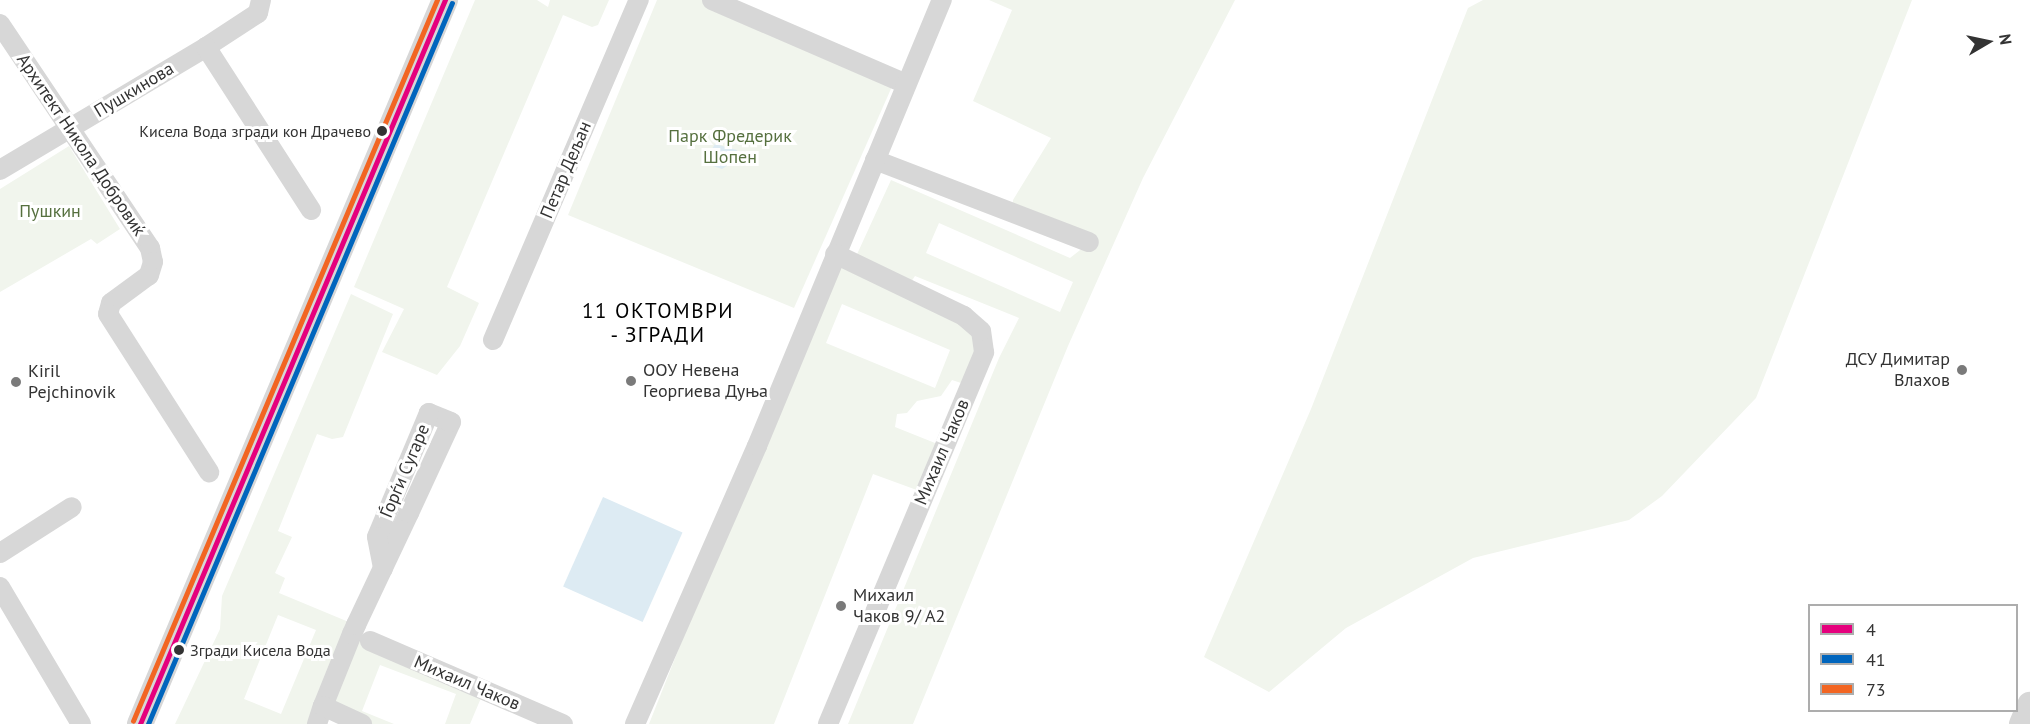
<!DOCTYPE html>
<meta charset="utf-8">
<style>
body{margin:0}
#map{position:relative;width:2030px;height:724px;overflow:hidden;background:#fff;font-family:"PT Sans",sans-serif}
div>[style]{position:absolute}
.green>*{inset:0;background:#f1f5ed}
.water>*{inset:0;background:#ddebf3;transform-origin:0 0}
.minor>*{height:20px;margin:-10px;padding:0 10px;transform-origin:10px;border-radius:10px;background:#d7d7d7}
.tertiary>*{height:26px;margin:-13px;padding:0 13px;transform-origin:13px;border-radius:13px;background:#d7d7d7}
.bus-1>*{height:4.5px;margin:-2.25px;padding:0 2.25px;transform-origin:2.25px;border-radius:2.25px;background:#e5007d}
.bus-2>*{height:4.5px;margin:-2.25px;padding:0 2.25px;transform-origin:2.25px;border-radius:2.25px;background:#0065bd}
.bus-3>*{height:4.5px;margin:-2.25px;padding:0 2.25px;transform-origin:2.25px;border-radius:2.25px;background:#f26522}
.dots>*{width:16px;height:16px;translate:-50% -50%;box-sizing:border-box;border:3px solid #fff;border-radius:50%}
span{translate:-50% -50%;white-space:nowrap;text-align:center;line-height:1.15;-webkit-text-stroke:6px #fff;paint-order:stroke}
.bus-label{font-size:16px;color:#333}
.right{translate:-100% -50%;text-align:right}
.left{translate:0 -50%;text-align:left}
.street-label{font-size:18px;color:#333}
.park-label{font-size:18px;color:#56703f}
.poi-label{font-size:18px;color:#333}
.quarter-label{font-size:21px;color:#000;letter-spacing:1.5px}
.legend{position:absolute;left:1808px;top:604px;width:210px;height:108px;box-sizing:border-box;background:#fff;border:2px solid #adadad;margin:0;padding:8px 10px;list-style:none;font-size:18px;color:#333}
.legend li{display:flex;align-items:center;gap:12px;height:30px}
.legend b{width:30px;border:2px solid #adadad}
.north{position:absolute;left:1958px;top:12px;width:60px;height:60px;-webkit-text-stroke:4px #fff;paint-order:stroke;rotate:81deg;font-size:16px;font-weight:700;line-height:24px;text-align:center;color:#333}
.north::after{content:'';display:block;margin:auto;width:21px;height:27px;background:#333;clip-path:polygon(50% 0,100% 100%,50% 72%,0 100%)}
</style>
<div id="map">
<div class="green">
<div style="clip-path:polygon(475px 0,537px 0,548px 7px,550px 0,609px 0,598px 25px,592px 27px,563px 15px,447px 287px,479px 303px,460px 346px,437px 375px,382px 352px,404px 309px,354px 287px)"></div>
<div style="clip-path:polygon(657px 0,705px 0,894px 82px,794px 308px,568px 215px)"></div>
<div style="clip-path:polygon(evenodd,989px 0,1235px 0,1143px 178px,1068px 346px,913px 724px,848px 724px,999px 358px,1019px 318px,915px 276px,907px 288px,981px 331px,970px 386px,952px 380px,941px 396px,917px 401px,907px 413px,897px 414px,895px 427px,945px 447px,925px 493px,873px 474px,774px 724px,649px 724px,835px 254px,853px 263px,891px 180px,1070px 258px,1089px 243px,1012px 213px,1013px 200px,1051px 138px,973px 101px,1012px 10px,989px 0,939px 223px,1073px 282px,1060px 312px,926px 253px,939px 223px,989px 0,842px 304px,950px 350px,935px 388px,826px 343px,842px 304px)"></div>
<div style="clip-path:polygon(1483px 0,1912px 0,1756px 398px,1662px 496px,1629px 520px,1473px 558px,1346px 628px,1269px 692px,1204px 657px,1311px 409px,1468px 8px)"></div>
<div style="clip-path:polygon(69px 146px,120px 229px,97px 244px,91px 239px,0 292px,0 189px)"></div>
<div style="clip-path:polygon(evenodd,351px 294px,393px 314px,343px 437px,332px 439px,317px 434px,278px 531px,292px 537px,275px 573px,285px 578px,279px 593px,356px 625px,352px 634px,481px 698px,470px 724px,445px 724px,456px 694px,380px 665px,362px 711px,394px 724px,362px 724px,323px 706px,317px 724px,175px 724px,220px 629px,222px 596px,351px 294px,278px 615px,316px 630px,281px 714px,244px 699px,278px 615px)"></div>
</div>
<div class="water">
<div style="clip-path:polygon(715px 144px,737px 150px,735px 161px,722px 169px,713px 166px,709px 154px)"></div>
<div style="left:603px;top:497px;width:87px;height:98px;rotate:24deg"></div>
</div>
<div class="minor">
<div style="left:712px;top:0;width:211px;rotate:23.4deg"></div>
<div style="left:0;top:24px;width:270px;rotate:56.2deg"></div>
<div style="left:150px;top:248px;width:14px;rotate:78deg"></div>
<div style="left:153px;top:262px;width:14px;rotate:107deg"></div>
<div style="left:149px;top:275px;width:47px;rotate:143.6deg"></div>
<div style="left:111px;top:303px;width:11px;rotate:105deg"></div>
<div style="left:108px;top:314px;width:188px;rotate:57.4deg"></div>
<div style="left:206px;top:47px;width:62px;rotate:-33.2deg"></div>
<div style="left:258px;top:13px;width:13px;rotate:-77deg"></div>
<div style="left:875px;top:160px;width:229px;rotate:21deg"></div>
<div style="left:0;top:170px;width:240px;rotate:-30.8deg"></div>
<div style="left:206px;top:47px;width:194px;rotate:57.2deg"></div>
<div style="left:493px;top:340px;width:370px;rotate:-66.8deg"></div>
<div style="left:0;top:553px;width:85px;rotate:-32.6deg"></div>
<div style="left:0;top:587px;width:159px;rotate:59.4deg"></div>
<div style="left:370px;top:641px;width:210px;rotate:23.3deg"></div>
<div style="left:323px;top:706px;width:78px;rotate:-68.1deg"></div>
<div style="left:352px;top:634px;width:10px;rotate:-66deg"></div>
<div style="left:356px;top:625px;width:124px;rotate:-64.7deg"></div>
<div style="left:409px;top:513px;width:100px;rotate:-65.2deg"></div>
<div style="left:451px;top:422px;width:24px;rotate:-158deg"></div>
<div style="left:429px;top:413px;width:134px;rotate:112.8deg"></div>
<div style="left:377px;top:537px;width:32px;rotate:79deg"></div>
<div style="left:317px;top:724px;width:19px;rotate:-72deg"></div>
<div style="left:323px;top:706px;width:43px;rotate:24.8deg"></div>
<div style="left:635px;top:724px;width:304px;rotate:-66.3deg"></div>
<div style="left:757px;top:446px;width:483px;rotate:-67.5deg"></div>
<div style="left:828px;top:724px;width:403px;rotate:-67.2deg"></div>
<div style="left:984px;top:352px;width:21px;rotate:-98deg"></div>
<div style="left:981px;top:331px;width:23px;rotate:-139deg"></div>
<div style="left:964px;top:316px;width:143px;rotate:-154.3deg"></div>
</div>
<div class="tertiary">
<div style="left:140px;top:724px;width:786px;rotate:-67.16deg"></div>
<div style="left:2022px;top:724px;width:21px;rotate:-67deg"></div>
</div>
<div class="bus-1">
<div style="left:140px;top:724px;width:786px;rotate:-67.16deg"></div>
</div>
<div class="bus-2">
<div style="left:148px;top:724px;width:782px;rotate:-67.14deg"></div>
</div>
<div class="bus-3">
<div style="left:133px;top:721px;width:782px;rotate:-67.14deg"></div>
</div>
<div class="dots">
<div style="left:382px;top:131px;background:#333"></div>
<div style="left:1962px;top:370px;background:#7a7a7a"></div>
<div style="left:631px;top:381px;background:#7a7a7a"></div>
<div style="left:16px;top:382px;background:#7a7a7a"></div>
<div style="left:841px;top:606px;background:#7a7a7a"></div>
<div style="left:179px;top:650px;background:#333"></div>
</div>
<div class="bus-label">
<span class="right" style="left:371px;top:131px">Кисела Вода згради кон Драчево</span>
<span class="left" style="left:190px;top:650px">Згради Кисела Вода</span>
</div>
<div class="street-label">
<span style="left:134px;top:90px;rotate:-31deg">Пушкинова</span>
<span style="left:81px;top:145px;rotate:56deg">Архитект Никола Добровиќ</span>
<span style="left:566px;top:170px;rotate:-67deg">Петар Дељан</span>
<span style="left:942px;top:452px;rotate:-67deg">Михаил Чаков</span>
<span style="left:405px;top:471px;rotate:-67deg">Ѓорѓи Сугаре</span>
<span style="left:467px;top:683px;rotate:23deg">Михаил Чаков</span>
</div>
<div class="park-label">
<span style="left:730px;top:147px">Парк Фредерик<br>Шопен</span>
<span style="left:50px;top:211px">Пушкин</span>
</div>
<div class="poi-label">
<span class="right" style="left:1950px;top:370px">ДСУ Димитар<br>Влахов</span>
<span class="left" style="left:643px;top:381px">ООУ Невена<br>Георгиева Дуња</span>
<span class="left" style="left:28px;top:382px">Kiril<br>Pejchinovik</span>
<span class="left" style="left:853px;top:606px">Михаил<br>Чаков 9/ А2</span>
</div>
<div class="quarter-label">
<span style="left:658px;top:323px">11 ОКТОМВРИ<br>- ЗГРАДИ</span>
</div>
<ul class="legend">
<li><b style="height:8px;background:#e5007d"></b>4</li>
<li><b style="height:8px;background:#0065bd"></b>41</li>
<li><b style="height:8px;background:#f26522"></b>73</li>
</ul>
<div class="north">N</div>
</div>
